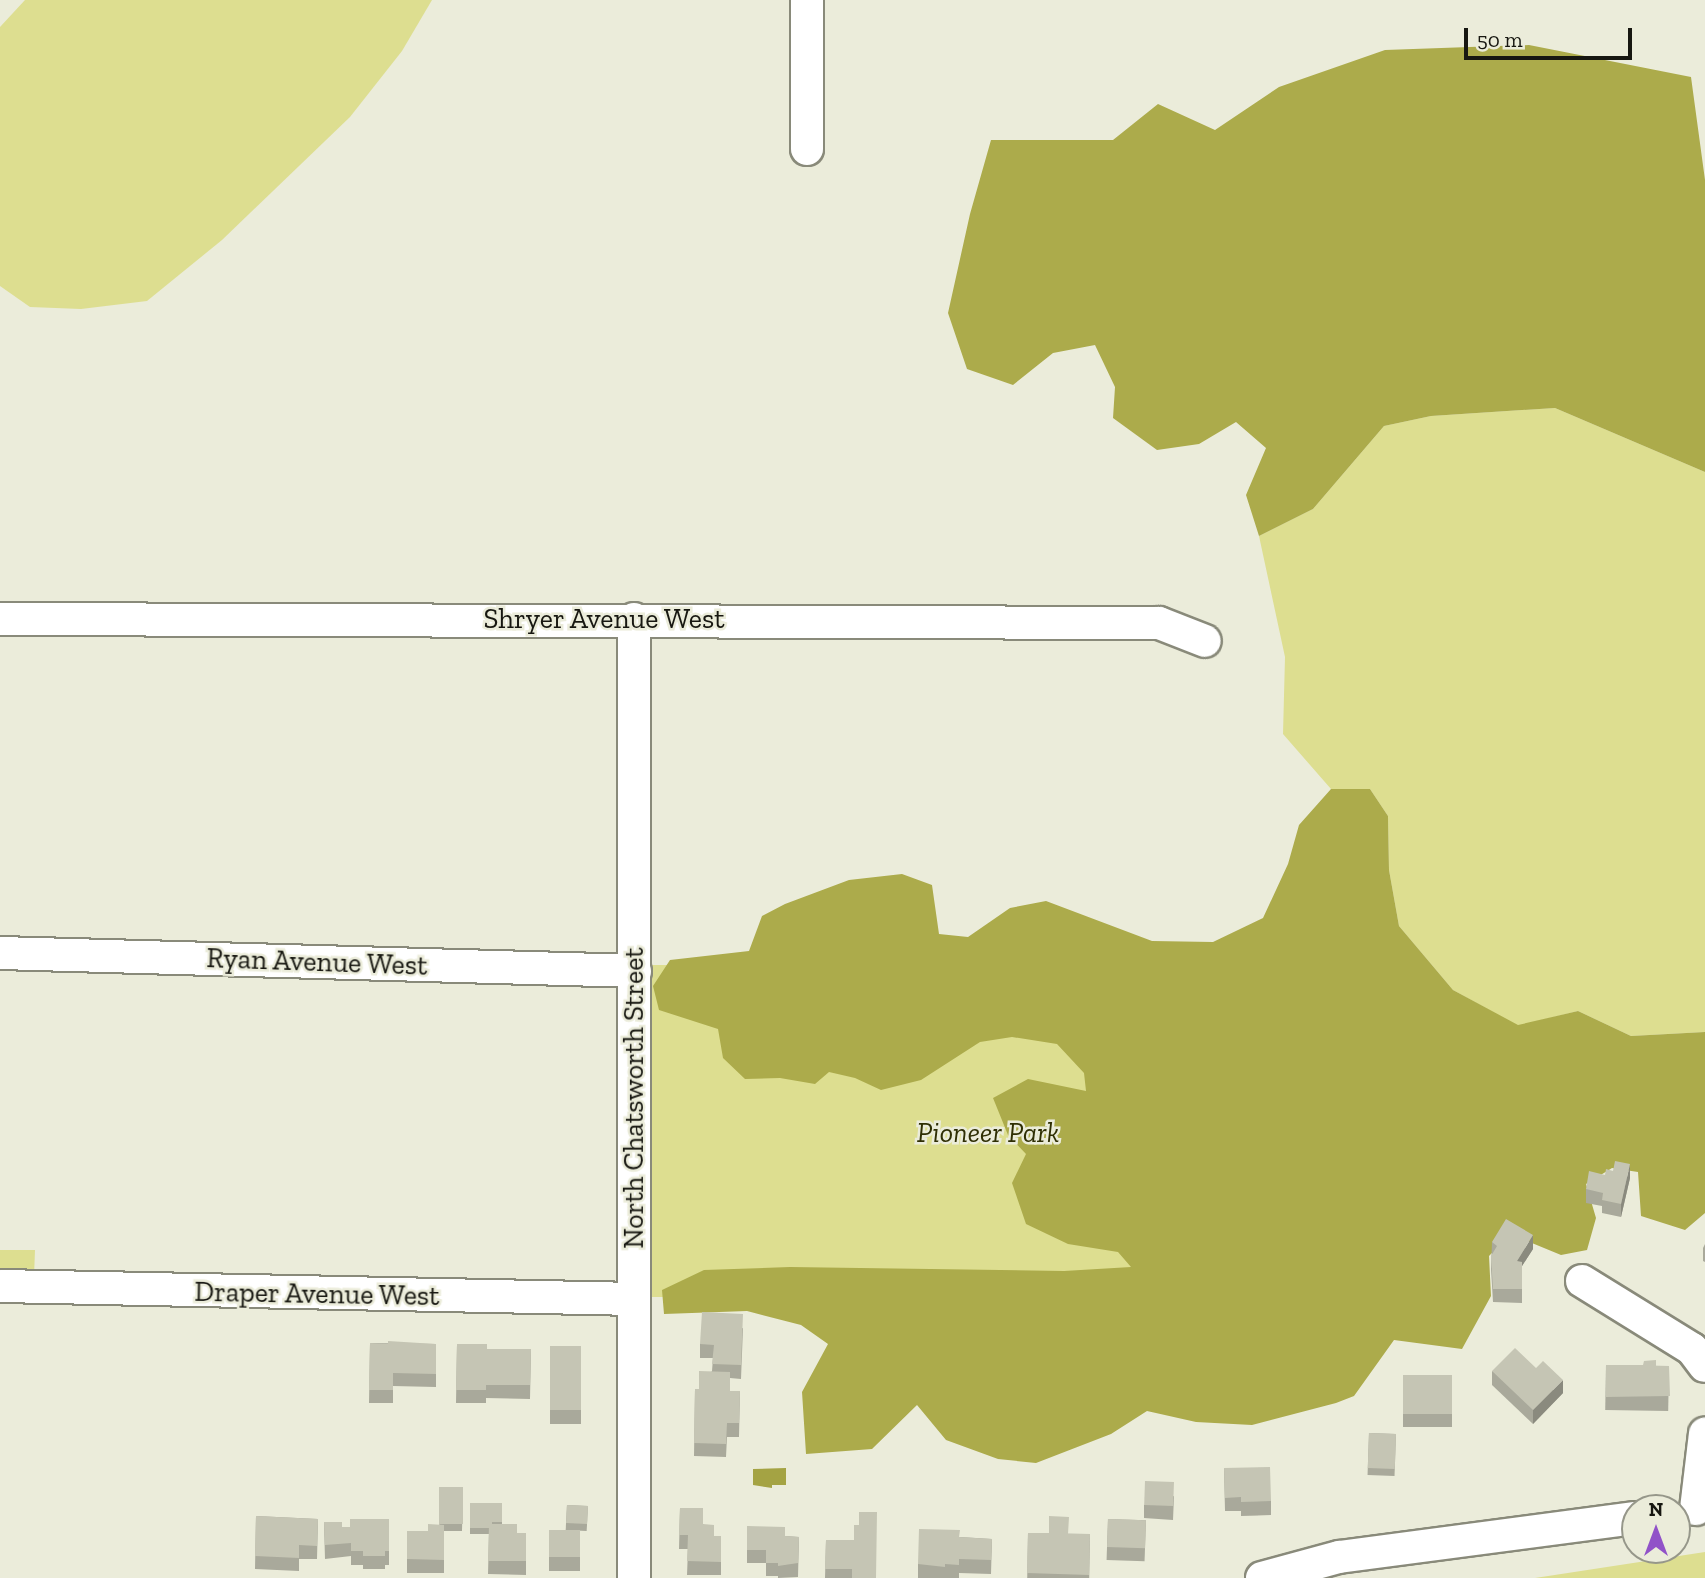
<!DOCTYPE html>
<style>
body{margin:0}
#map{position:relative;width:1705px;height:1578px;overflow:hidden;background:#ebecda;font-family:"Zilla Slab",serif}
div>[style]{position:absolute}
.green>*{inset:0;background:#ddde90;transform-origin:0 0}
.forest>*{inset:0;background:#acab4b}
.water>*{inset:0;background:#a4a343}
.roads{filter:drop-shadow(2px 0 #898a7a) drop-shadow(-2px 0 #898a7a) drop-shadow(0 2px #898a7a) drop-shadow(0 -2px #898a7a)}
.minor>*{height:32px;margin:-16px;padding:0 16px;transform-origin:16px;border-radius:16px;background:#fff}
.wall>*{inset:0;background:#a9a99b;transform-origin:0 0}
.shaded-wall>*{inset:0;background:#8a8a7e}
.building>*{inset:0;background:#c5c5b4;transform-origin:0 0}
span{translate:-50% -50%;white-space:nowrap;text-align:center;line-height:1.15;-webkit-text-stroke:5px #ebecda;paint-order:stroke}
.street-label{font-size:28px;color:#171711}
.park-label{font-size:28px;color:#2f2f04;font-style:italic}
.north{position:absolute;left:1621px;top:1494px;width:70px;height:70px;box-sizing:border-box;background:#ebecda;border:2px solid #96978a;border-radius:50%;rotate:0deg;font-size:19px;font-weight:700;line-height:28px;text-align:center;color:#171711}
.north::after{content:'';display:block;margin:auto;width:24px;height:32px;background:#9152c8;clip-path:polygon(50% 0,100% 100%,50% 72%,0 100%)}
.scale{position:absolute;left:1464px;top:28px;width:168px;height:32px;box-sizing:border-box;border:4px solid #171711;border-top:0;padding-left:9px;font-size:21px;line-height:24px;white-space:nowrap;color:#171711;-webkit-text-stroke:5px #ebecda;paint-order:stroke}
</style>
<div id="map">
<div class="green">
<div style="clip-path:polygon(25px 0,432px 0,402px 51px,350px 117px,222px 240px,147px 301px,81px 309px,30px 307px,0 286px,0 27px)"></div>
<div style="clip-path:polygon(1555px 408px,1705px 472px,1705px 1032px,1631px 1036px,1578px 1011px,1518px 1026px,1453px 990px,1399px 926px,1389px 870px,1388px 816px,1370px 789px,1331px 789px,1283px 734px,1285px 657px,1259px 536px,1313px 509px,1384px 426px,1431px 416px)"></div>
<div style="left:1329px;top:965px;width:332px;height:684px;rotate:90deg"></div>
<div style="clip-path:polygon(0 1250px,35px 1250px,34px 1277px,9px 1276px,0 1270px)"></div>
<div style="clip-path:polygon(1705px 1552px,1705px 1578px,1535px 1578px)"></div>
</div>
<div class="forest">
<div style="clip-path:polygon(1529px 45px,1691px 77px,1705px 180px,1705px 472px,1555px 408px,1431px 416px,1384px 426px,1313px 509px,1259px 536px,1246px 495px,1266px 448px,1236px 422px,1199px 444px,1157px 450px,1113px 418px,1115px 387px,1095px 345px,1053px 353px,1013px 385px,967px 369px,948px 313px,970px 214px,991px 140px,1113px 140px,1158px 104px,1215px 130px,1279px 87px,1385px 50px)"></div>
<div style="clip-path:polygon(1331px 789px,1370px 789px,1388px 816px,1389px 870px,1399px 926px,1453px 990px,1518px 1025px,1578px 1011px,1631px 1036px,1705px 1032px,1705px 1213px,1685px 1230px,1641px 1216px,1638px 1172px,1612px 1168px,1586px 1184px,1596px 1218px,1587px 1250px,1561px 1255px,1510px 1234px,1489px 1256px,1491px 1296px,1462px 1349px,1394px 1340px,1354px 1396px,1336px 1403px,1252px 1425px,1196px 1422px,1147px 1411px,1111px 1434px,1036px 1463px,998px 1459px,946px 1440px,917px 1405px,872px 1449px,806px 1454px,802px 1392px,828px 1344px,801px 1325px,747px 1311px,664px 1314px,662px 1290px,704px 1270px,790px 1267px,1064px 1271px,1131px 1267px,1118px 1252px,1068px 1244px,1026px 1224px,1012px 1183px,1026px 1154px,1008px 1135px,993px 1098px,1028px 1079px,1086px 1091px,1084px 1073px,1057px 1044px,1012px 1037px,980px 1042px,921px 1080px,881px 1090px,855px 1078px,829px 1072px,815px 1084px,780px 1078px,745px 1079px,723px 1058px,718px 1029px,659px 1010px,653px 986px,670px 960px,749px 951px,762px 916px,785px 904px,849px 880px,902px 874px,932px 885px,939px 934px,968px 937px,1010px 908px,1046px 901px,1152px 941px,1213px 942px,1263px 918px,1288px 864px,1299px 825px)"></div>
</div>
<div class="water">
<div style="clip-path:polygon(786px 1468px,786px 1485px,772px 1485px,772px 1488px,753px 1485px,753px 1469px)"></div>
</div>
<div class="roads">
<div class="minor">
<div style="left:807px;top:0;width:149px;rotate:90deg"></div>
<div style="left:0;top:619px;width:1159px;rotate:0.2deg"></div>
<div style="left:1159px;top:623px;width:49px;rotate:21.4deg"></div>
<div style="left:634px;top:619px;width:959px;rotate:90deg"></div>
<div style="left:0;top:953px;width:635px;rotate:1.62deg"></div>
<div style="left:1582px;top:1281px;width:129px;rotate:31.7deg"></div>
<div style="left:1692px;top:1349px;width:21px;rotate:53deg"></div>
<div style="left:0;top:1286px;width:634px;rotate:1.17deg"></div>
<div style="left:1696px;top:1509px;width:76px;rotate:-83.2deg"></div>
<div style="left:1262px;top:1578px;width:80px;rotate:-15.3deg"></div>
<div style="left:1339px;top:1557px;width:299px;rotate:-7.5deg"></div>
</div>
</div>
<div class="wall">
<div style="clip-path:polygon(1605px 1175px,1630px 1178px,1621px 1217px,1602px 1213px,1602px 1206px,1586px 1203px,1586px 1189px)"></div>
<div style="clip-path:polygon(1492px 1242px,1533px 1249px,1522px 1266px,1522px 1303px,1493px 1302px,1491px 1269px)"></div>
<div style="clip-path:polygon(1705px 1244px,1705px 1262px,1703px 1261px,1703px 1248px)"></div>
<div style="clip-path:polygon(743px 1328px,741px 1379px,730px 1378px,730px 1391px,740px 1391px,739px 1437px,727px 1437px,726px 1457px,694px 1456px,695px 1389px,699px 1389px,712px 1371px,713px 1358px,700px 1358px,700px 1344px)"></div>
<div style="clip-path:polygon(370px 1343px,436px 1344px,436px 1387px,393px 1386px,393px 1403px,369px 1403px)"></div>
<div style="clip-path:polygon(457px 1344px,487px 1349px,531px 1349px,530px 1399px,486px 1398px,486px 1403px,456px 1403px)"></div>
<div style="left:550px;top:1346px;width:31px;height:78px"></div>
<div style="left:1606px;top:1365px;width:63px;height:45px;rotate:1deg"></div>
<div style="clip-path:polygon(1492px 1371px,1563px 1393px,1533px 1424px,1492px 1385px)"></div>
<div style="left:1403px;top:1375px;width:49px;height:52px"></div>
<div style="left:1369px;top:1433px;width:27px;height:42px;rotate:2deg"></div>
<div style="clip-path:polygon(1224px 1468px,1271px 1501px,1271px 1515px,1241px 1516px,1241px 1511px,1225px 1511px)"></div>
<div style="clip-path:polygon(463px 1487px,462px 1531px,444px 1531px,444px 1573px,407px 1573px,407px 1531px,428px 1531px,439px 1525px)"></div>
<div style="clip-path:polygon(1174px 1496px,1173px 1520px,1144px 1518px,1144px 1505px)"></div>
<div style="clip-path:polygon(470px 1503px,502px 1503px,502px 1524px,517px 1533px,526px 1533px,526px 1575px,488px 1574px,489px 1534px,470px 1534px)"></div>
<div style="left:567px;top:1505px;width:21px;height:25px;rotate:3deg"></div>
<div style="clip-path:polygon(680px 1508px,703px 1524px,714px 1536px,721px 1536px,721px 1575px,687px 1575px,688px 1549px,679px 1549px)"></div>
<div style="clip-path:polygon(256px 1516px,318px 1519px,317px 1559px,299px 1559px,299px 1571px,255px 1569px)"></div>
<div style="clip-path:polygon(389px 1519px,389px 1565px,385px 1565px,385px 1569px,363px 1569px,363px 1565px,351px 1565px,351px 1556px,325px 1559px,324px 1522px,342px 1527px,350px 1527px)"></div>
<div style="left:1108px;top:1519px;width:38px;height:41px;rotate:2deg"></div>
<div style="clip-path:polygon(747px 1526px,785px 1536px,799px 1537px,798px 1577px,778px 1578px,778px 1576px,766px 1576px,766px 1563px,747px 1563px)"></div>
<div style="left:549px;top:1530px;width:31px;height:41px"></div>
<div style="left:1028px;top:1533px;width:62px;height:45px;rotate:1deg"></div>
<div style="clip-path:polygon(960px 1537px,992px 1539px,991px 1574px,959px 1573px,959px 1578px,918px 1578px,918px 1564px)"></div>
<div style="clip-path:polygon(826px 1540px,876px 1578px,825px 1578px)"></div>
</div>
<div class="shaded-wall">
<div style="clip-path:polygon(1630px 1164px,1630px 1178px,1621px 1217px,1621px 1204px)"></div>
<div style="clip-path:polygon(1533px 1235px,1533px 1249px,1522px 1266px,1522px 1303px,1522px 1289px,1517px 1261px)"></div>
<div style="clip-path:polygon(1563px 1380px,1563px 1393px,1533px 1424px,1533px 1410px)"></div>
</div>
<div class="building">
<div style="clip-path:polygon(1615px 1161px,1630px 1164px,1621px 1204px,1602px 1200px,1603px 1193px,1586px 1189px,1589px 1171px,1605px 1175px,1606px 1169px,1613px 1171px)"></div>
<div style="clip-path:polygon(1506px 1219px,1533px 1235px,1517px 1261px,1522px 1262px,1522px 1289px,1493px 1289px,1491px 1256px,1497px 1246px,1492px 1242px)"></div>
<div style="clip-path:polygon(702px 1312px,743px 1314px,741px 1365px,712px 1364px,714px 1345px,700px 1344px)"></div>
<div style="clip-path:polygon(388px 1341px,436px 1344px,436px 1374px,393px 1373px,393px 1390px,369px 1390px,370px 1343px,388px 1344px)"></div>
<div style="clip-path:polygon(457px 1344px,487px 1344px,487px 1349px,531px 1349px,530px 1385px,486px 1385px,486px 1390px,456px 1390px)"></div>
<div style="left:550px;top:1346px;width:31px;height:64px"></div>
<div style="clip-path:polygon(1515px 1348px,1536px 1368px,1543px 1361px,1563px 1380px,1533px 1410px,1492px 1371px)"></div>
<div style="clip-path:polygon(1656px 1360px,1656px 1366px,1669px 1366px,1670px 1396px,1606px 1397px,1606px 1365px,1643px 1365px,1644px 1361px)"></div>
<div style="clip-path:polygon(699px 1371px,730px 1372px,730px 1391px,740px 1391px,739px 1423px,727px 1423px,726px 1444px,694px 1443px,695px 1389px,699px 1389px)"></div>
<div style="left:1403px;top:1375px;width:49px;height:39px"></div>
<div style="left:1369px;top:1433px;width:27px;height:35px;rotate:2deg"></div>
<div style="clip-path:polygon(1270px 1467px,1271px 1501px,1241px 1502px,1241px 1497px,1225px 1498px,1224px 1468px)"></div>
<div style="left:1145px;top:1481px;width:29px;height:24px;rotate:2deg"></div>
<div style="left:439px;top:1487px;width:24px;height:37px"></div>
<div style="clip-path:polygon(470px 1503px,502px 1503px,502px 1522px,492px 1522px,492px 1524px,489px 1524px,489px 1528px,470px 1528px)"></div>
<div style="left:567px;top:1505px;width:21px;height:18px;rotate:3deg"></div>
<div style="clip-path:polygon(680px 1508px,703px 1508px,703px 1524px,714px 1525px,714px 1536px,721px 1536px,721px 1562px,687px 1561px,688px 1535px,679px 1535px)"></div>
<div style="clip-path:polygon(859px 1512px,877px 1512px,876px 1578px,852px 1578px,852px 1569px,825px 1569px,826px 1540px,854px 1540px,854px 1525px,859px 1525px)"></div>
<div style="clip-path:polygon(256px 1516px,318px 1519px,317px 1546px,299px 1545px,299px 1558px,255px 1556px)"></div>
<div style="clip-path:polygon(1049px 1516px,1069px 1517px,1068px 1534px,1090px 1534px,1089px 1575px,1027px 1573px,1028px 1533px,1049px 1533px)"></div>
<div style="clip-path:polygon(350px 1519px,389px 1519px,389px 1551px,385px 1551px,385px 1556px,363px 1556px,363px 1551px,351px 1551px,351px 1543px,325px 1545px,324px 1522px,342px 1522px,342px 1527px,350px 1527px)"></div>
<div style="left:1108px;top:1519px;width:38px;height:28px;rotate:2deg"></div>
<div style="clip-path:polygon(428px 1524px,444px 1525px,444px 1560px,407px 1559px,407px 1531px,428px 1531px)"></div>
<div style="clip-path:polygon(489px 1524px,517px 1524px,517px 1533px,526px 1533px,526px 1561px,488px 1561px)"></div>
<div style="clip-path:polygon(747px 1526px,785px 1527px,785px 1536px,799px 1537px,798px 1563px,778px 1566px,778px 1563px,766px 1563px,766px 1550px,747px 1550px)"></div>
<div style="clip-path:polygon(919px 1529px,960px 1530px,959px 1537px,992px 1539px,991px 1560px,959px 1559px,959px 1565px,945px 1564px,945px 1567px,918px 1564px)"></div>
<div style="left:549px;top:1530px;width:31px;height:27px"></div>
</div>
<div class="street-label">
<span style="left:604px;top:619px">Shryer Avenue West</span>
<span style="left:317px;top:962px;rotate:2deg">Ryan Avenue West</span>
<span style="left:634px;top:1098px;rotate:-90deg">North Chatsworth Street</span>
<span style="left:317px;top:1294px;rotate:1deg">Draper Avenue West</span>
</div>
<div class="park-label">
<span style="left:988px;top:1133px">Pioneer Park</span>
</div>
<div class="north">N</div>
<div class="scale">50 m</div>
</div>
